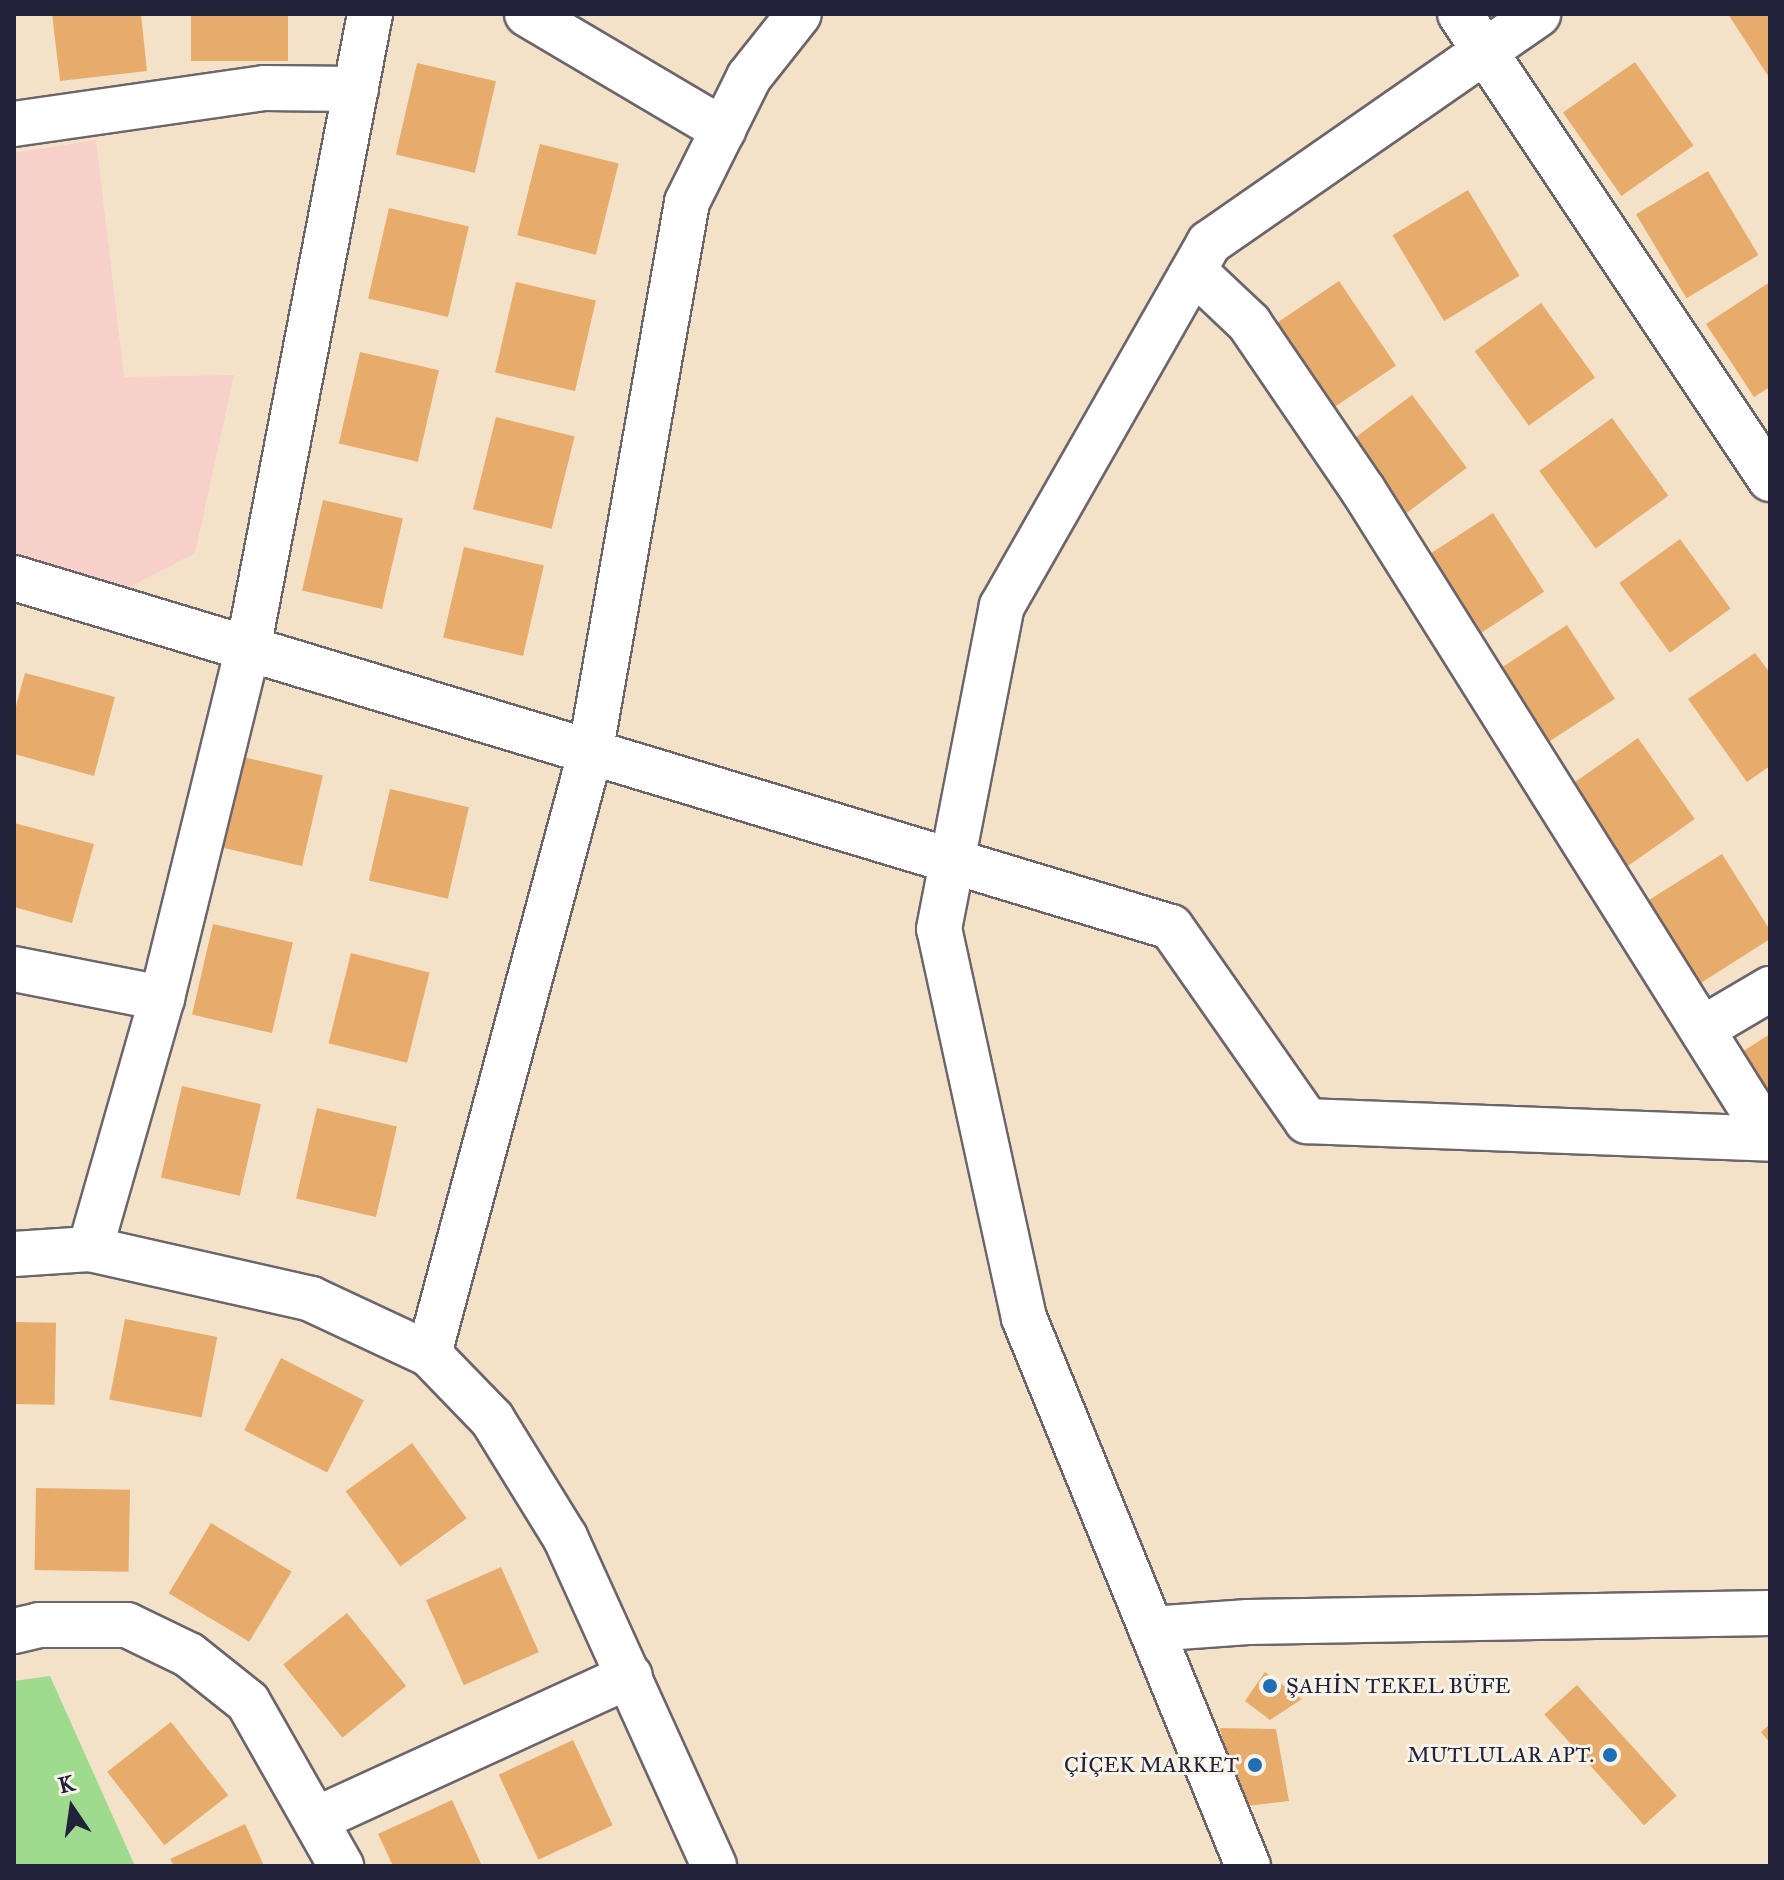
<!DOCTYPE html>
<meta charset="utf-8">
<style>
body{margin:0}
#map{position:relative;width:1784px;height:1880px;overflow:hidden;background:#f4e2c8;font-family:"IM FELL Great Primer",serif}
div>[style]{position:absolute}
.built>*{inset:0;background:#f7d0c9}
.green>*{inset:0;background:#9edb8f}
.building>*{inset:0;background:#e7ac6b;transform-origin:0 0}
.roads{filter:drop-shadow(2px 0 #6c656c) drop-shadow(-2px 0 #6c656c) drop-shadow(0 2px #6c656c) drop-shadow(0 -2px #6c656c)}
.minor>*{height:44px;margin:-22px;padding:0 22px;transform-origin:22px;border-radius:22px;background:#fff}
.dots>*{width:22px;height:22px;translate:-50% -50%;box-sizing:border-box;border:4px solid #f7f3e8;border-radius:50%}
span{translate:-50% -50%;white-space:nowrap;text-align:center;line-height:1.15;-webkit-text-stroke:6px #f7f3e8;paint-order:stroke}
.poi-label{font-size:22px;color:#22223b}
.left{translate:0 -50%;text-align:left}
.right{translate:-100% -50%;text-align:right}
.frame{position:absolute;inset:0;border:16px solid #22223b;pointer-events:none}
.north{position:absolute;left:32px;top:1768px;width:80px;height:80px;-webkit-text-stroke:6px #f7f3e8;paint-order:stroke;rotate:347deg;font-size:22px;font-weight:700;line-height:32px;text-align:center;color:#22223b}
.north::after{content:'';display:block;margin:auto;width:28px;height:36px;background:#22223b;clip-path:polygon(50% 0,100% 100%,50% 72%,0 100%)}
</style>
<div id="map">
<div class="built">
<div style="clip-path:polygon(96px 140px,124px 377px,234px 375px,195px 553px,128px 588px,14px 552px,14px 153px)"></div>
</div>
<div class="green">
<div style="clip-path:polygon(50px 1676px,135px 1866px,14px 1866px,14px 1681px)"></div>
</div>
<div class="building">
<div style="clip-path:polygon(52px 14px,141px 14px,147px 71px,60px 81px)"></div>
<div style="left:191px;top:14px;width:97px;height:47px"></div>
<div style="clip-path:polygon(1728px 14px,1770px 14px,1770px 79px)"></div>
<div style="left:1635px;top:62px;width:102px;height:88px;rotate:55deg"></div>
<div style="left:417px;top:63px;width:81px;height:94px;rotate:13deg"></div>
<div style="left:540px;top:144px;width:81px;height:94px;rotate:14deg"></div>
<div style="left:1708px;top:171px;width:98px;height:84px;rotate:59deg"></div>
<div style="left:1468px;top:190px;width:100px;height:88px;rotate:59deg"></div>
<div style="left:389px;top:208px;width:82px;height:93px;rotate:13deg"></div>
<div style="left:1339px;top:281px;width:102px;height:84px;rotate:56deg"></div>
<div style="left:516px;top:282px;width:82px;height:93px;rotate:13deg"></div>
<div style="clip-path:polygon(1770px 282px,1770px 387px,1754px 397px,1706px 324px)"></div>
<div style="left:1541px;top:303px;width:92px;height:82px;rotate:54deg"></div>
<div style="left:360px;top:352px;width:81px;height:94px;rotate:13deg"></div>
<div style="left:1412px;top:395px;width:91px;height:82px;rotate:53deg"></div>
<div style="left:496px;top:417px;width:81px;height:95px;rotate:14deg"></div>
<div style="left:1612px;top:418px;width:96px;height:90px;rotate:54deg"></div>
<div style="left:323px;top:500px;width:82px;height:93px;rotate:13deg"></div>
<div style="left:1493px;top:513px;width:94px;height:86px;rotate:57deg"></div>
<div style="left:1680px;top:539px;width:86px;height:75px;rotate:54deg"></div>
<div style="left:464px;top:547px;width:82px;height:93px;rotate:13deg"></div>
<div style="left:1567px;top:625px;width:88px;height:92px;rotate:57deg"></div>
<div style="clip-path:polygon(1755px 653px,1770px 673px,1770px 766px,1747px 782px,1688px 699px)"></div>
<div style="clip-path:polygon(25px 673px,115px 697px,94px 776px,14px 754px,14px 713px)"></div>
<div style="left:1638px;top:738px;width:99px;height:93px;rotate:55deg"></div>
<div style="left:243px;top:757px;width:82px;height:93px;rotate:13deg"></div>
<div style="left:390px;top:789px;width:81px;height:94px;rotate:13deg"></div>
<div style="clip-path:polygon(14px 823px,94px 844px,72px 923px,14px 907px)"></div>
<div style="clip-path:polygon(1722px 854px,1770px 930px,1770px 939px,1693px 988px,1641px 905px)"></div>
<div style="left:213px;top:924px;width:82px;height:93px;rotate:13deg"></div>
<div style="left:351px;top:953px;width:81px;height:93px;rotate:14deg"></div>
<div style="clip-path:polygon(1770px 1034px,1770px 1112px,1734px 1057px)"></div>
<div style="left:182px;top:1086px;width:81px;height:94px;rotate:13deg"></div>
<div style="left:317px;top:1108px;width:82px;height:93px;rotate:13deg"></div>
<div style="left:125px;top:1319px;width:94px;height:82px;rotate:11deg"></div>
<div style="left:14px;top:1322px;width:42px;height:82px;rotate:1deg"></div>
<div style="left:281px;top:1358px;width:93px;height:81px;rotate:27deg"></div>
<div style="left:412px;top:1443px;width:93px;height:82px;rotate:54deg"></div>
<div style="left:36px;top:1488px;width:94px;height:82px;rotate:1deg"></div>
<div style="left:211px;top:1523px;width:94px;height:82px;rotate:31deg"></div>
<div style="left:501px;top:1567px;width:93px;height:82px;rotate:66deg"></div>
<div style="left:347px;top:1613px;width:94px;height:82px;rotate:51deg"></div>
<div style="clip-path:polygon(1265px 1672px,1302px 1699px,1270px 1720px,1245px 1701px)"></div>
<div style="left:1577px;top:1685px;width:149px;height:44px;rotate:48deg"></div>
<div style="left:171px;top:1722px;width:93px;height:81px;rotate:52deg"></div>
<div style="clip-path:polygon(1770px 1724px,1770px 1743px,1761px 1732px)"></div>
<div style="clip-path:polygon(1220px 1728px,1276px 1729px,1289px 1801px,1238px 1807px)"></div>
<div style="left:573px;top:1740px;width:94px;height:82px;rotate:65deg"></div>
<div style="clip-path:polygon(452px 1800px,482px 1866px,393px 1866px,378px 1834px)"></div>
<div style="clip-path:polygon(245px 1824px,264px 1866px,174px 1866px,170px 1859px)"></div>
</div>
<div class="roads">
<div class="minor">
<div style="left:527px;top:14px;width:228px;rotate:30.6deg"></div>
<div style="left:1460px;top:14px;width:559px;rotate:56.31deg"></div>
<div style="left:14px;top:124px;width:253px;rotate:-8.2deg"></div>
<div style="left:264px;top:88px;width:92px;rotate:0.6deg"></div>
<div style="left:1194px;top:271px;width:76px;rotate:43.4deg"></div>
<div style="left:1249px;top:323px;width:202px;rotate:55.7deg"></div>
<div style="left:1363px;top:490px;width:765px;rotate:57.87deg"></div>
<div style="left:14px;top:578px;width:1208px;rotate:16.79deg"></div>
<div style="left:1171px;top:927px;width:237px;rotate:55deg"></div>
<div style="left:1307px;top:1121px;width:463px;rotate:2.2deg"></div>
<div style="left:14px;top:969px;width:151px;rotate:11.1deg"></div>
<div style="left:1702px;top:1029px;width:79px;rotate:-30.5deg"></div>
<div style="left:90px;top:1249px;width:261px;rotate:-74deg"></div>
<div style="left:162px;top:998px;width:359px;rotate:-76.2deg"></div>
<div style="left:248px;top:649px;width:647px;rotate:-79.12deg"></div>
<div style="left:14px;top:1254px;width:76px;rotate:-3.8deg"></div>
<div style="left:90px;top:1249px;width:227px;rotate:12.7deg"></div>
<div style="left:311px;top:1299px;width:130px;rotate:25deg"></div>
<div style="left:429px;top:1354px;width:91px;rotate:45.9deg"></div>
<div style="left:492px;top:1419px;width:139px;rotate:58.3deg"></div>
<div style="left:565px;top:1537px;width:361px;rotate:65.6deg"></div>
<div style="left:429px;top:1354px;width:621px;rotate:-74.98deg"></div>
<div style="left:590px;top:754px;width:560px;rotate:-80.03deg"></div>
<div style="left:687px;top:202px;width:140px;rotate:-63.6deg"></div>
<div style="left:749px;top:77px;width:80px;rotate:-51.6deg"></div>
<div style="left:1151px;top:1629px;width:97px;rotate:-4.1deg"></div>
<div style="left:1248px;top:1622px;width:522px;rotate:-0.99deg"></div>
<div style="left:14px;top:1631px;width:26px;rotate:-13deg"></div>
<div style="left:39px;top:1625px;width:88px"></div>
<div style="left:127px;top:1625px;width:69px;rotate:25.8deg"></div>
<div style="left:189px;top:1655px;width:75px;rotate:38.5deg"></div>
<div style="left:248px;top:1702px;width:189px;rotate:60.4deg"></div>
<div style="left:317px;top:1819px;width:344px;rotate:-24.6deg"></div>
<div style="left:1248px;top:1866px;width:592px;rotate:-112.23deg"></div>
<div style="left:1024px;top:1318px;width:398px;rotate:-102.3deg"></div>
<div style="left:939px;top:929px;width:329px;rotate:-79deg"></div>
<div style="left:1002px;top:606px;width:418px;rotate:-60.3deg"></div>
<div style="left:1209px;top:243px;width:401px;rotate:-34.8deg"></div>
</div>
</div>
<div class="dots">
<div style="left:1270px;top:1686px;background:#1f6fb2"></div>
<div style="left:1610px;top:1755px;background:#1f6fb2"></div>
<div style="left:1255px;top:1765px;background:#1f6fb2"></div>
</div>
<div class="poi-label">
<span class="left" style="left:1286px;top:1686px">ŞAHİN TEKEL BÜFE</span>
<span class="right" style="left:1594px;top:1755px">MUTLULAR APT.</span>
<span class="right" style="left:1239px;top:1765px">ÇİÇEK MARKET</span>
</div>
<div class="frame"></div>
<div class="north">K</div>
</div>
